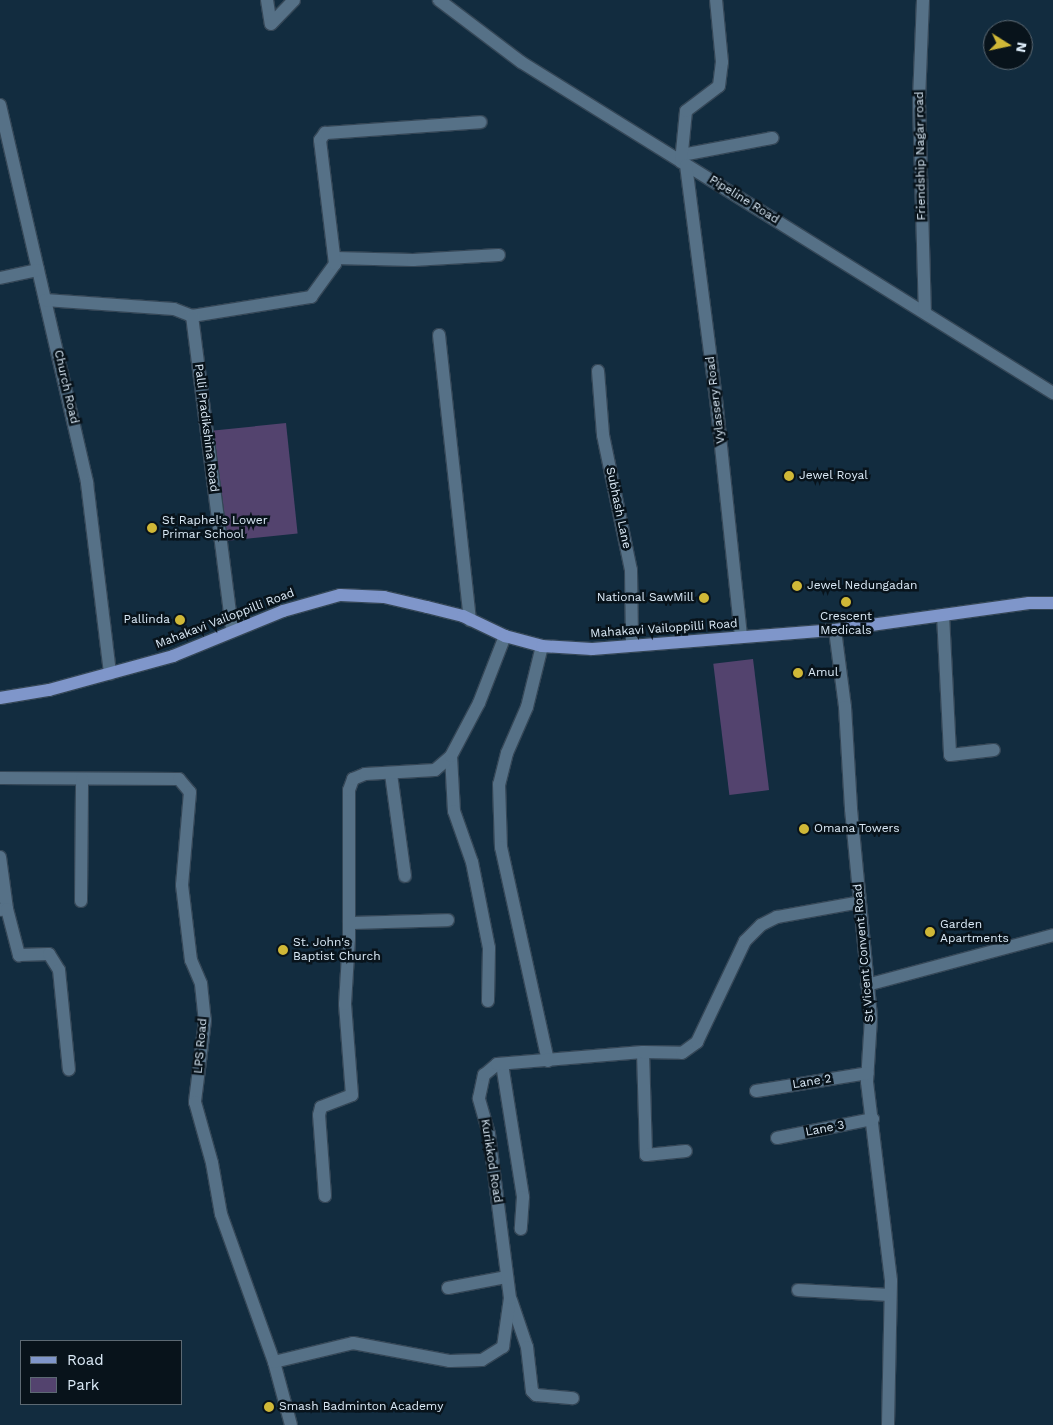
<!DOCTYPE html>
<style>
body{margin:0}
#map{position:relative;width:1053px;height:1425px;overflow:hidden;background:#122c3f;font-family:"Work Sans",sans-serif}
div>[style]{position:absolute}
.green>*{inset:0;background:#53436e;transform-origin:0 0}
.roads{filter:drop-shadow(1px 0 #354757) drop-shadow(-1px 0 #354757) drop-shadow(0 1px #354757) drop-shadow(0 -1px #354757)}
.minor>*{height:12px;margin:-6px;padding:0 6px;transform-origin:6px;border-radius:6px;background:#567187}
.major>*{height:12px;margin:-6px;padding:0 6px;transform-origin:6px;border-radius:6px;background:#7f96ca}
.dots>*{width:14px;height:14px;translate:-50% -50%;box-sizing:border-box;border:2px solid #08131b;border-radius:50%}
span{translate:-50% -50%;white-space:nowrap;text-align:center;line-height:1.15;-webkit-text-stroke:5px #08131b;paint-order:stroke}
.street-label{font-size:12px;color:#dbeaf7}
.poi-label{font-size:12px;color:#dbeaf7}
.left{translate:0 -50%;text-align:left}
.right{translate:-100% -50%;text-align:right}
.legend{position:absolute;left:20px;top:1340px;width:162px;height:65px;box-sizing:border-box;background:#08131b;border:1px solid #5c6973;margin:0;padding:6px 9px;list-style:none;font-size:15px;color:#dbeaf7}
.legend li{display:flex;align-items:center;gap:10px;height:25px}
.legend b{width:25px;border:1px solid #5c6973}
.north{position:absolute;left:983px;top:20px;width:50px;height:50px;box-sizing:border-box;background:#08131b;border:1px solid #5c6973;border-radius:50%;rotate:100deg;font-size:14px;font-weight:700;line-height:20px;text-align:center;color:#dbeaf7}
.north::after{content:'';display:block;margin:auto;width:18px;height:22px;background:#d0b837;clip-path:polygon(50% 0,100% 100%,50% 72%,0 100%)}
</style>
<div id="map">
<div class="green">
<div style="left:286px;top:423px;width:111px;height:75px;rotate:84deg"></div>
<div style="left:753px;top:659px;width:132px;height:40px;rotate:83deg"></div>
</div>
<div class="roads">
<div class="minor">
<div style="left:267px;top:0;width:24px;rotate:81deg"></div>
<div style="left:271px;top:24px;width:33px;rotate:-46deg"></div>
<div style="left:439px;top:0;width:103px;rotate:37.1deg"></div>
<div style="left:521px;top:62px;width:627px;rotate:31.89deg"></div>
<div style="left:923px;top:0;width:101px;rotate:92.3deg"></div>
<div style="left:919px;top:101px;width:211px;rotate:88.4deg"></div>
<div style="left:0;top:105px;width:388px;rotate:77deg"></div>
<div style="left:87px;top:483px;width:192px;rotate:83.1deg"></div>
<div style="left:682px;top:155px;width:92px;rotate:-10.7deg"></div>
<div style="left:681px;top:162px;width:51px;rotate:-84.4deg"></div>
<div style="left:686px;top:111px;width:41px;rotate:-37.1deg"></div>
<div style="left:719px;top:86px;width:24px;rotate:-83deg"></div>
<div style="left:722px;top:62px;width:62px;rotate:-95.5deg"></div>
<div style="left:686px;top:165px;width:245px;rotate:82.7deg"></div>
<div style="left:717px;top:408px;width:229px;rotate:84deg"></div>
<div style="left:335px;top:258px;width:78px;rotate:1.5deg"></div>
<div style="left:413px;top:260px;width:86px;rotate:-3.3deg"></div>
<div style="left:0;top:278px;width:39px;rotate:-12deg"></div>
<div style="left:45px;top:300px;width:129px;rotate:4deg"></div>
<div style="left:174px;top:309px;width:19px;rotate:21deg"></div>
<div style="left:192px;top:316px;width:121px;rotate:-9.1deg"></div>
<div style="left:311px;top:297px;width:41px;rotate:-54deg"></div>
<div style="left:335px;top:264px;width:125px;rotate:-96.9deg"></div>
<div style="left:320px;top:140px;width:9px;rotate:-54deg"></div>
<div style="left:325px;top:133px;width:156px;rotate:-4deg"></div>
<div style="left:192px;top:316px;width:317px;rotate:82.7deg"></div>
<div style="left:439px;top:335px;width:287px;rotate:83.8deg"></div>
<div style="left:598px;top:371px;width:64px;rotate:85.5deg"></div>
<div style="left:603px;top:435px;width:138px;rotate:78.3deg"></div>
<div style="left:631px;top:570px;width:75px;rotate:89.2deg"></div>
<div style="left:943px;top:615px;width:140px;rotate:87.1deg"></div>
<div style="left:950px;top:755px;width:44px;rotate:-6.5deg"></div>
<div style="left:835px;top:630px;width:78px;rotate:82.6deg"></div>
<div style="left:845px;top:707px;width:102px;rotate:86.6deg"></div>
<div style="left:851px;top:809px;width:210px;rotate:84.5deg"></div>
<div style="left:871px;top:1018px;width:64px;rotate:93.6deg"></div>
<div style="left:867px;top:1082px;width:200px;rotate:83.1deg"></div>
<div style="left:891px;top:1281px;width:144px;rotate:91.2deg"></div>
<div style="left:542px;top:646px;width:63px;rotate:103.8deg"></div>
<div style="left:527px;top:707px;width:50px;rotate:113.5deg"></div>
<div style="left:507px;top:753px;width:32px;rotate:104deg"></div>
<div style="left:499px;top:784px;width:63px;rotate:88.2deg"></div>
<div style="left:501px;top:847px;width:219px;rotate:77.6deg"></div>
<div style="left:451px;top:756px;width:55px;rotate:86.9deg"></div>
<div style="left:454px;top:811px;width:54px;rotate:70.6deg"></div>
<div style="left:472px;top:862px;width:88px;rotate:78.8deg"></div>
<div style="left:489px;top:948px;width:53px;rotate:91.1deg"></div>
<div style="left:391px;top:774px;width:103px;rotate:82.2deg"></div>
<div style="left:0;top:778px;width:179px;rotate:0.3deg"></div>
<div style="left:179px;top:779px;width:17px;rotate:50deg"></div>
<div style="left:190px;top:792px;width:93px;rotate:94.9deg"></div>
<div style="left:182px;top:885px;width:76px;rotate:83.2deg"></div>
<div style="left:191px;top:960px;width:26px;rotate:67deg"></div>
<div style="left:201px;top:984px;width:36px;rotate:84deg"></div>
<div style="left:205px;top:1020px;width:83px;rotate:97deg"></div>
<div style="left:195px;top:1102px;width:63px;rotate:74.4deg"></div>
<div style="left:212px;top:1163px;width:52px;rotate:80deg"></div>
<div style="left:221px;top:1214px;width:157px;rotate:70.3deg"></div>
<div style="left:274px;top:1362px;width:65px;rotate:74.9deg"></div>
<div style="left:0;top:857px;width:52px;rotate:82.3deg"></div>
<div style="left:7px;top:909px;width:6px;rotate:171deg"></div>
<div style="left:81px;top:901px;width:122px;rotate:-89.5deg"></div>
<div style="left:7px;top:909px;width:48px;rotate:75.4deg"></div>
<div style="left:19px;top:955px;width:30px;rotate:-2deg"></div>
<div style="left:49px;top:954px;width:19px;rotate:58deg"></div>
<div style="left:59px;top:970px;width:100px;rotate:84.3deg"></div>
<div style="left:349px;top:923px;width:99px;rotate:-1.7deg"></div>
<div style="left:867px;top:985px;width:193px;rotate:-15deg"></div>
<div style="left:643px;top:1052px;width:103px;rotate:88.3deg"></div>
<div style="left:646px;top:1155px;width:40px;rotate:-5.7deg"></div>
<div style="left:502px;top:1064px;width:135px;rotate:81deg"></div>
<div style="left:523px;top:1197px;width:32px;rotate:94deg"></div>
<div style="left:756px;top:1091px;width:113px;rotate:-9.1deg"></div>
<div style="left:777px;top:1138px;width:98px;rotate:-11.2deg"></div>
<div style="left:325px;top:1196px;width:81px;rotate:-94.2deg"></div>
<div style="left:319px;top:1115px;width:8px;rotate:-76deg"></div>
<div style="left:321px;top:1107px;width:33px;rotate:-21deg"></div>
<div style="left:352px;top:1095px;width:91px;rotate:-94.4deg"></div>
<div style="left:345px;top:1004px;width:65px;rotate:-86.5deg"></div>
<div style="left:349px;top:939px;width:149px;rotate:-90deg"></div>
<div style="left:349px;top:790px;width:12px;rotate:-70deg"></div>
<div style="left:353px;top:779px;width:13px;rotate:-23deg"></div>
<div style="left:365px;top:774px;width:70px;rotate:-3.3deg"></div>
<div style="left:435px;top:770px;width:21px;rotate:-41deg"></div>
<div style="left:451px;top:756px;width:60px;rotate:-62.2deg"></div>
<div style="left:479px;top:703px;width:72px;rotate:-68.8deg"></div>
<div style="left:448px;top:1288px;width:60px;rotate:-10.6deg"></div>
<div style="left:798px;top:1290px;width:91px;rotate:3.1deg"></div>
<div style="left:511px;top:1300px;width:50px;rotate:71.2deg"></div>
<div style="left:527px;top:1347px;width:44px;rotate:83.5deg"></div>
<div style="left:532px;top:1391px;width:6px;rotate:45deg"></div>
<div style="left:536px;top:1395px;width:37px;rotate:5deg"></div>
<div style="left:274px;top:1362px;width:81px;rotate:-13.5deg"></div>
<div style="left:353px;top:1343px;width:99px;rotate:10.5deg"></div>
<div style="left:450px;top:1361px;width:32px;rotate:-2deg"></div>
<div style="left:482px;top:1360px;width:25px;rotate:-32deg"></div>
<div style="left:503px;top:1347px;width:49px;rotate:-81.9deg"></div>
<div style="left:510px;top:1298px;width:165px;rotate:-97.3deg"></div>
<div style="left:489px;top:1134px;width:37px;rotate:-106deg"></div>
<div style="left:479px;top:1098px;width:24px;rotate:-78deg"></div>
<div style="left:484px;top:1075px;width:17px;rotate:-40deg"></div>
<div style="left:497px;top:1064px;width:146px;rotate:-4.7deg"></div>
<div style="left:643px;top:1052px;width:39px;rotate:1deg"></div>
<div style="left:682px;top:1053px;width:19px;rotate:-36deg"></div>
<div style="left:697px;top:1042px;width:112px;rotate:-64.6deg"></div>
<div style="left:745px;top:941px;width:23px;rotate:-45deg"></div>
<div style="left:761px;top:925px;width:18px;rotate:-27deg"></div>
<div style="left:777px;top:917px;width:84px;rotate:-10.2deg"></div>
</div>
<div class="major">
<div style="left:0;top:698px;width:50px;rotate:-9.3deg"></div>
<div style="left:49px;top:690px;width:129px;rotate:-15.3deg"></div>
<div style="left:173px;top:656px;width:119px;rotate:-22.2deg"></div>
<div style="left:283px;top:611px;width:59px;rotate:-15.7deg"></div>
<div style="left:340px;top:595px;width:44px;rotate:2.6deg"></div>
<div style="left:384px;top:597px;width:44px;rotate:13.1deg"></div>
<div style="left:427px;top:607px;width:37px;rotate:14deg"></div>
<div style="left:463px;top:616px;width:47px;rotate:25.5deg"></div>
<div style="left:505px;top:636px;width:38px;rotate:15deg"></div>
<div style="left:542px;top:646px;width:50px;rotate:3.4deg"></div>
<div style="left:592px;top:649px;width:244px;rotate:-4.5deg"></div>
<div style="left:835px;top:630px;width:196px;rotate:-7.9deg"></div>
<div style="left:1029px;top:603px;width:24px"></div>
</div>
</div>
<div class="dots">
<div style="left:789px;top:476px;background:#d0b837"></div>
<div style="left:152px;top:528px;background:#d0b837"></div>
<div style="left:797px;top:586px;background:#d0b837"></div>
<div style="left:704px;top:598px;background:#d0b837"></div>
<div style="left:846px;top:602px;background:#d0b837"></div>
<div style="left:180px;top:620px;background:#d0b837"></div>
<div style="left:798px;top:673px;background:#d0b837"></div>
<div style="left:804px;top:829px;background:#d0b837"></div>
<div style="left:930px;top:932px;background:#d0b837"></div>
<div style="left:283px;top:950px;background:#d0b837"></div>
<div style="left:269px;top:1407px;background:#d0b837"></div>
</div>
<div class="street-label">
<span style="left:921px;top:156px;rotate:-91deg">Friendship Nagar road</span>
<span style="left:744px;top:200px;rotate:32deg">Pipeline Road</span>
<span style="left:66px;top:387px;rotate:77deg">Church Road</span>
<span style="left:716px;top:400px;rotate:-97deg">Vylassery Road</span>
<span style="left:206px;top:428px;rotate:83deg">Palli Pradikshina Road</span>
<span style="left:618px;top:508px;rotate:78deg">Subhash Lane</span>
<span style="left:225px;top:619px;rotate:-21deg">Mahakavi Vailoppilli Road</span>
<span style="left:664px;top:629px;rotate:-4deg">Mahakavi Vailoppilli Road</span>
<span style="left:864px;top:953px;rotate:-95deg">St Vicent Convent Road</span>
<span style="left:201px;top:1046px;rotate:-85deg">LPS Road</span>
<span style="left:812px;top:1082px;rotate:-9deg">Lane 2</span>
<span style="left:825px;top:1129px;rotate:-11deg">Lane 3</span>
<span style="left:491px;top:1161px;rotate:81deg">Kurikkod Road</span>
</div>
<div class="poi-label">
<span class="left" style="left:799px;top:476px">Jewel Royal</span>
<span class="left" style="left:162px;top:528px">St Raphel's Lower<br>Primar School</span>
<span class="left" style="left:807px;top:586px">Jewel Nedungadan</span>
<span class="right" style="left:694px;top:598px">National SawMill</span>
<span style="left:846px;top:624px">Crescent<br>Medicals</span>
<span class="right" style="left:170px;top:620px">Pallinda</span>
<span class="left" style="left:808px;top:673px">Amul</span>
<span class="left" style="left:814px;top:829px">Omana Towers</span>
<span class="left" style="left:940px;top:932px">Garden<br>Apartments</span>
<span class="left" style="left:293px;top:950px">St. John's<br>Baptist Church</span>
<span class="left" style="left:279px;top:1407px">Smash Badminton Academy</span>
</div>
<ul class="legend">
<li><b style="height:6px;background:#7f96ca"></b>Road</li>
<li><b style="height:14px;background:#53436e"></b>Park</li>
</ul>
<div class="north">N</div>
</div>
